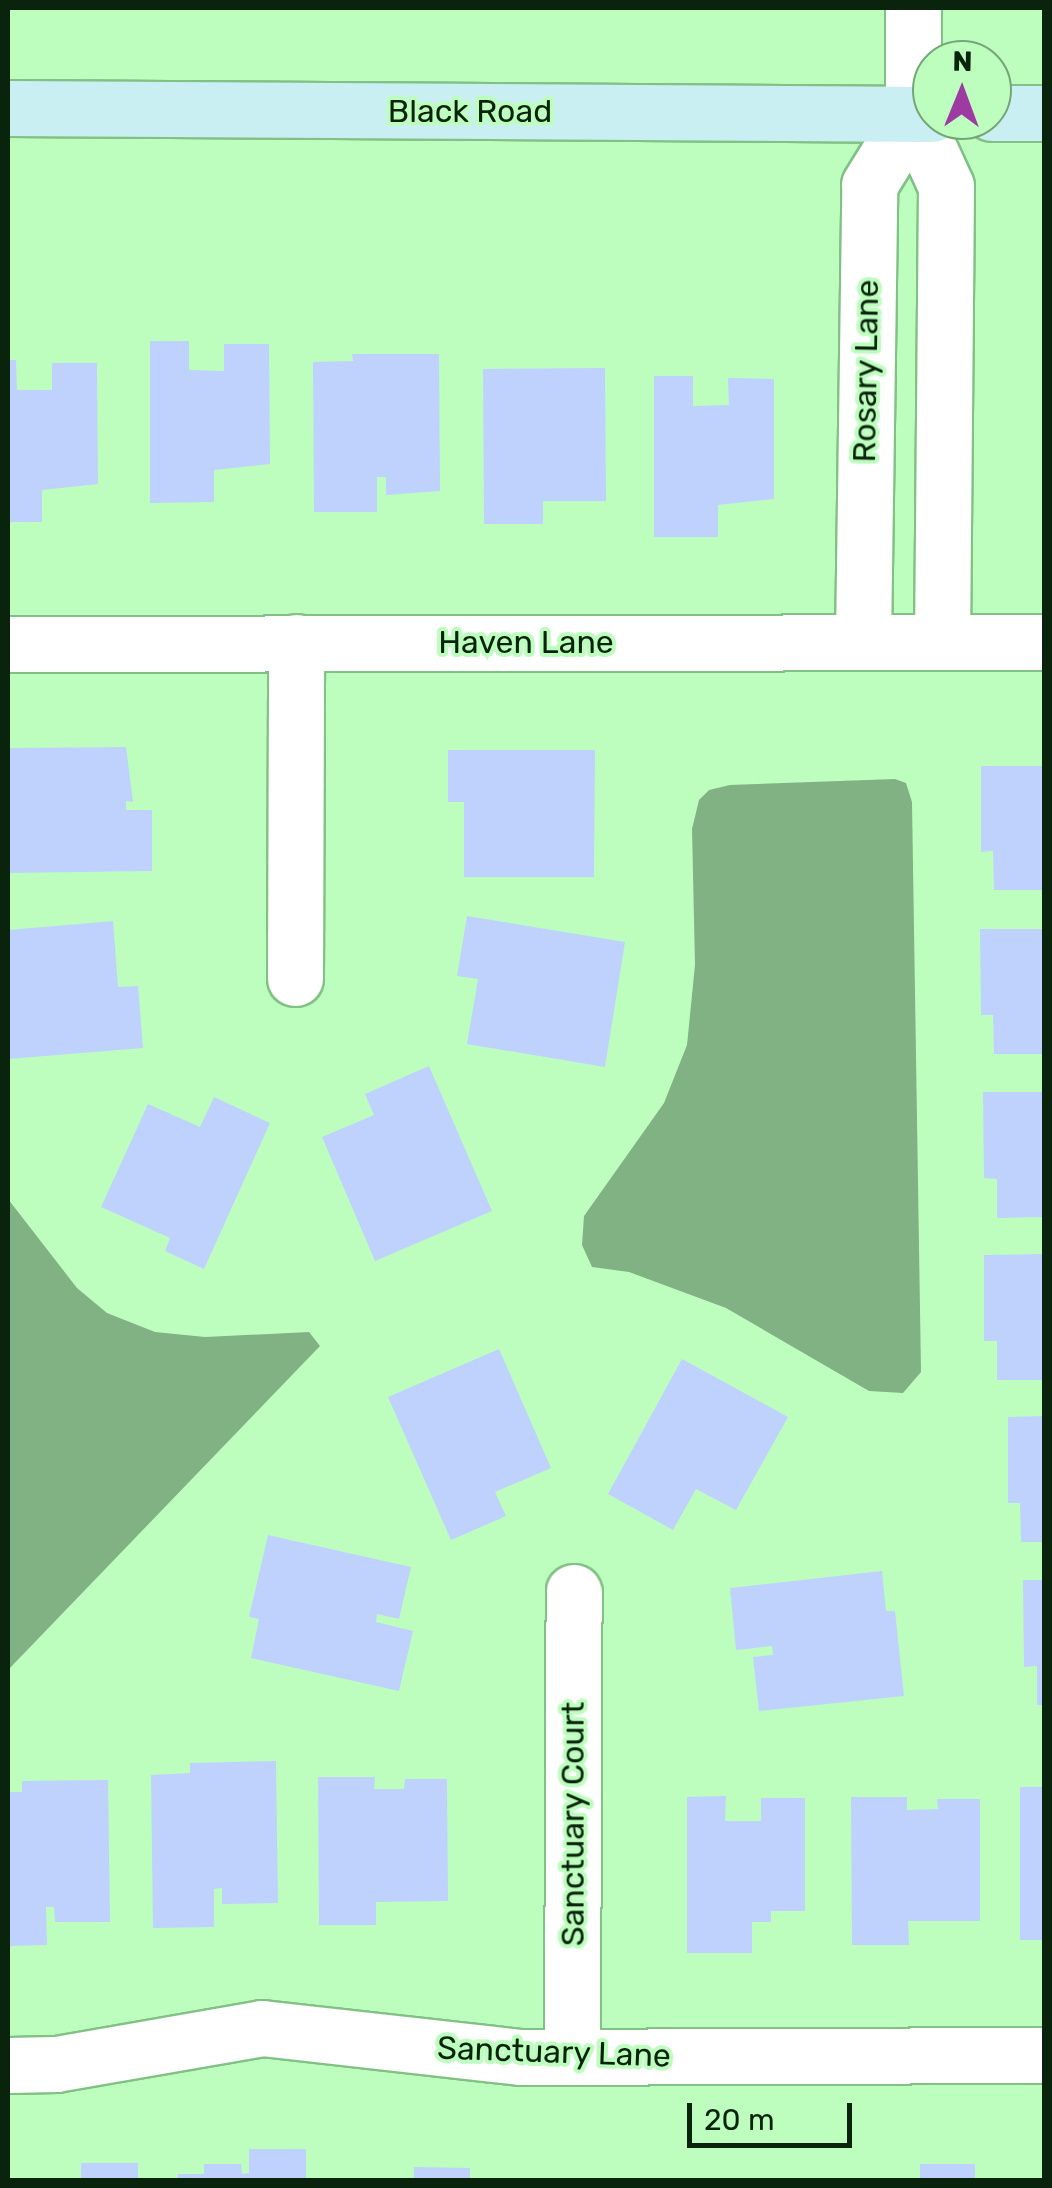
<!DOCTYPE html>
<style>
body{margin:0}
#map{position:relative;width:1052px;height:2188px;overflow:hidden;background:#bdfebf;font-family:Rubik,sans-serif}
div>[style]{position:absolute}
.water>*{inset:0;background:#81b283}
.building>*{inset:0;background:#bed2fd;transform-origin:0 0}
.roads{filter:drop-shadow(2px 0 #82c185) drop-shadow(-2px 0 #82c185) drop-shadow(0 2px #82c185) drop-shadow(0 -2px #82c185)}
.minor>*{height:55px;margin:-27.5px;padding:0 27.5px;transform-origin:27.5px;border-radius:27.5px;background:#fff}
.secondary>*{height:55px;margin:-27.5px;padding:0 27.5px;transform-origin:27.5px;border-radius:27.5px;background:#caeff3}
span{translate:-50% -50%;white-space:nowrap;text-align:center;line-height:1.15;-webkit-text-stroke:8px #bdfebf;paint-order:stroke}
.street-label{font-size:32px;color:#0a230c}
.frame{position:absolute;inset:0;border:10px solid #0a230c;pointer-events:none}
.north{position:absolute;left:912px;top:40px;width:100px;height:100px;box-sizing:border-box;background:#bdfebf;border:2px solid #75a677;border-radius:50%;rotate:1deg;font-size:28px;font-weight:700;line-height:40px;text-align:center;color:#0a230c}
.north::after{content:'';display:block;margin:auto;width:35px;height:45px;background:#9d3ba2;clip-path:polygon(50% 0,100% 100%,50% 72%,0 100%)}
.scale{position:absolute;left:687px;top:2103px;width:165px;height:45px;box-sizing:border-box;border:5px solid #0a230c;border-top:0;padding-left:12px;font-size:30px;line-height:35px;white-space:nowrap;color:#0a230c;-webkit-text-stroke:8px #bdfebf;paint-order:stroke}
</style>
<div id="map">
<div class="water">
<div style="clip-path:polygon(895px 779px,906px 783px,912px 802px,921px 1372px,903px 1393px,869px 1391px,726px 1308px,629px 1272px,592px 1267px,582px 1245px,584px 1216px,664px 1103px,687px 1045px,695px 965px,692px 829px,699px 800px,709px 790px,730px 785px)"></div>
<div style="clip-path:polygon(8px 1199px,77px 1288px,107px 1313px,155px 1332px,205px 1337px,309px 1332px,320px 1346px,8px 1670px)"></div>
</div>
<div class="building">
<div style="clip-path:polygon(150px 341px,189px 341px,189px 370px,224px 371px,224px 344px,269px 344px,270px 464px,214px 470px,214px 502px,150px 503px)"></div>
<div style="clip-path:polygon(352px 354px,439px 354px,440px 491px,386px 495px,386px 477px,377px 477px,377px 512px,314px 512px,313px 362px,353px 361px)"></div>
<div style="clip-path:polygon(8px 360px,16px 360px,17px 390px,52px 390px,52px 363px,97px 363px,98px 484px,42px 490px,42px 522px,8px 522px)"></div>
<div style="clip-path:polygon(605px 368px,606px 501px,543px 501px,543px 524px,484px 524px,483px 369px)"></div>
<div style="clip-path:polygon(654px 376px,693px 376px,693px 406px,729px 405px,728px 378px,774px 379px,774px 499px,718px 505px,718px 537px,654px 537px)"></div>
<div style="clip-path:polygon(126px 747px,133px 802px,126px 801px,126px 810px,152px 810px,152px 871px,8px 873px,8px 748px)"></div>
<div style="clip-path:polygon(448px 750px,595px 750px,594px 877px,464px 877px,464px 802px,448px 802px)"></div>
<div style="clip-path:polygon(981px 766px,1044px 766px,1044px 890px,994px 890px,993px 851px,981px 852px)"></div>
<div style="clip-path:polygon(467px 916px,625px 942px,605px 1067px,467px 1044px,478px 979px,457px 976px)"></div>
<div style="clip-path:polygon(113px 921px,118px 987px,138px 986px,143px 1048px,8px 1059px,8px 930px)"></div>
<div style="clip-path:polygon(980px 929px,1044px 929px,1044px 1054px,994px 1054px,993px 1015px,981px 1015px)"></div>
<div style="clip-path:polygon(429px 1066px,492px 1211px,375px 1261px,322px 1137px,374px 1115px,365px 1094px)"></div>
<div style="clip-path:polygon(983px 1092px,1044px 1092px,1044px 1217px,997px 1218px,997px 1179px,984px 1178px)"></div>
<div style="clip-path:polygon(214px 1097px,270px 1123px,204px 1269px,165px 1251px,170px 1238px,101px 1207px,148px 1104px,200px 1127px)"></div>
<div style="clip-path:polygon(1044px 1254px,1044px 1380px,997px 1380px,997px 1341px,984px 1341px,984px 1255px)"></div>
<div style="clip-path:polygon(499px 1349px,551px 1468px,495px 1492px,506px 1516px,451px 1540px,388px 1397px)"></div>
<div style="clip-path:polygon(682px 1359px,788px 1417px,736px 1510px,696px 1489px,673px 1530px,608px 1494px)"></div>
<div style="clip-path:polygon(1044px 1416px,1044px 1542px,1021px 1542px,1020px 1503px,1008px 1503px,1008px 1417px)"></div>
<div style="clip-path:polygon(268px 1535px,411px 1567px,399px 1619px,377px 1614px,376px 1622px,413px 1631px,399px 1691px,251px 1658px,259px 1619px,249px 1617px)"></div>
<div style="clip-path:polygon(882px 1571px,886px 1611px,895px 1611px,904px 1696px,759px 1711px,753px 1657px,773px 1655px,772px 1646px,736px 1650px,730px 1588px)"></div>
<div style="clip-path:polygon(1023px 1580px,1044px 1580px,1044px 1705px,1037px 1705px,1037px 1666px,1024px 1667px)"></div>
<div style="clip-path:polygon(276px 1761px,278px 1903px,222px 1904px,222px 1888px,214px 1889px,214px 1927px,153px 1928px,151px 1775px,190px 1773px,190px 1763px)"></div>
<div style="clip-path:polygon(318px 1777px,375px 1777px,374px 1789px,404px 1789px,405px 1779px,447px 1779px,448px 1901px,376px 1902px,376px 1925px,319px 1925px)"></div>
<div style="clip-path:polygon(108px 1780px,110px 1922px,55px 1922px,54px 1907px,46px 1907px,47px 1945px,8px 1946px,8px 1792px,22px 1792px,22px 1781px)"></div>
<div style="left:1020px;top:1787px;width:24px;height:153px"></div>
<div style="clip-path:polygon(726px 1796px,725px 1821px,761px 1821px,761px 1798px,805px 1798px,805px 1911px,771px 1911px,771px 1922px,752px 1922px,752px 1953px,687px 1953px,687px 1797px)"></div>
<div style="clip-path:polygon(851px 1797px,907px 1797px,907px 1810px,938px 1809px,937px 1799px,980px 1799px,980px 1921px,908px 1921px,909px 1945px,852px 1945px)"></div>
<div style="clip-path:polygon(249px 2149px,306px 2149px,306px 2180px,178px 2180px,178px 2174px,204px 2174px,204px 2164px,241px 2164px,242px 2174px,249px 2173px)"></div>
<div style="left:138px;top:2163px;width:17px;height:57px;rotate:90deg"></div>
<div style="left:920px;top:2164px;width:55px;height:16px"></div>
<div style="left:414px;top:2167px;width:56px;height:13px;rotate:1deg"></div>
</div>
<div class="roads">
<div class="minor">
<div style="left:913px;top:8px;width:106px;rotate:90deg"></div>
<div style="left:913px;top:114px;width:79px;rotate:65.4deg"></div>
<div style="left:946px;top:186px;width:456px;rotate:90.5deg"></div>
<div style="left:863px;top:641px;width:456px;rotate:-89.2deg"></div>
<div style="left:869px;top:185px;width:84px;rotate:-58.2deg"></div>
<div style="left:8px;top:644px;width:1036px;rotate:-0.11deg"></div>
<div style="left:295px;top:978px;width:336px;rotate:-89.8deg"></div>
<div style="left:572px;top:2056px;width:464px;rotate:-89.8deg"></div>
<div style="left:8px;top:2065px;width:48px;rotate:-1.2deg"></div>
<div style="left:56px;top:2064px;width:209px;rotate:-9.9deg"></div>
<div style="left:262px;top:2028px;width:260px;rotate:6.4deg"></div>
<div style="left:520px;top:2057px;width:524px;rotate:-0.22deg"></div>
</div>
<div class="secondary">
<div style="left:8px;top:108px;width:924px;rotate:0.37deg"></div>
<div style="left:992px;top:113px;width:52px"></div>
</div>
</div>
<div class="street-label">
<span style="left:470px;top:111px">Black Road</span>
<span style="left:866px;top:371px;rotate:-89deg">Rosary Lane</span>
<span style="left:526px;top:642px">Haven Lane</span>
<span style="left:573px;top:1824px;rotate:-90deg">Sanctuary Court</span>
<span style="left:554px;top:2052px;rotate:2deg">Sanctuary Lane</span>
</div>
<div class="frame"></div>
<div class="north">N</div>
<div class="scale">20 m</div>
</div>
